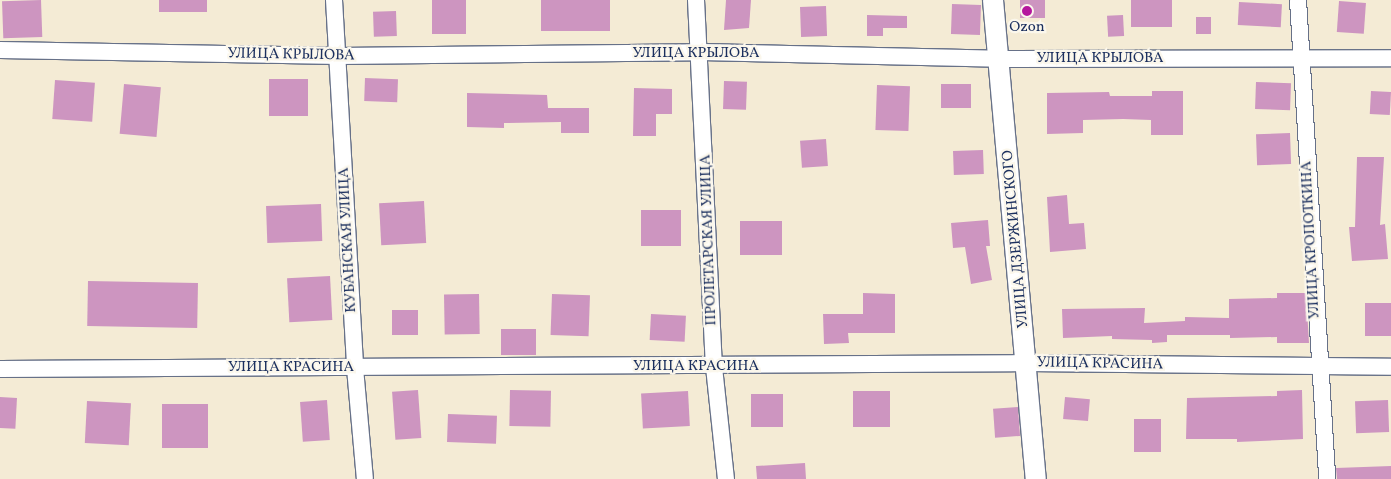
<!DOCTYPE html>
<meta charset="utf-8">
<style>
body{margin:0}
#map{position:relative;width:1391px;height:479px;overflow:hidden;background:#f4ebd5;font-family:Vollkorn,serif}
div>[style]{position:absolute}
.building>*{inset:0;background:#cd95c0;transform-origin:0 0}
.roads{filter:drop-shadow(1px 0 #677188) drop-shadow(-1px 0 #677188) drop-shadow(0 1px #677188) drop-shadow(0 -1px #677188)}
.minor>*{height:16px;margin:-8px;padding:0 8px;transform-origin:8px;border-radius:8px;background:#fff}
.tertiary>*{height:20px;margin:-10px;padding:0 10px;transform-origin:10px;border-radius:10px;background:#fff}
.dots>*{width:14px;height:14px;translate:-50% -50%;box-sizing:border-box;border:2px solid #fbf7ec;border-radius:50%}
span{translate:-50% -50%;white-space:nowrap;text-align:center;line-height:1.15;-webkit-text-stroke:4.5px #fbf7ec;paint-order:stroke}
.poi-label{font-size:15px;color:#1b2f5e}
.street-label{font-size:15px;color:#1b2f5e}
</style>
<div id="map">
<div class="building">
<div style="left:41px;top:0;width:37px;height:39px;rotate:88deg"></div>
<div style="left:159px;top:0;width:48px;height:12px"></div>
<div style="left:432px;top:0;width:34px;height:34px"></div>
<div style="left:541px;top:0;width:69px;height:31px"></div>
<div style="clip-path:polygon(726px 0,751px 0,749px 28px,724px 30px)"></div>
<div style="left:1020px;top:0;width:25px;height:18px"></div>
<div style="left:1131px;top:0;width:41px;height:27px"></div>
<div style="left:1339px;top:1px;width:27px;height:31px;rotate:4deg"></div>
<div style="left:1239px;top:2px;width:43px;height:23px;rotate:3deg"></div>
<div style="left:952px;top:4px;width:29px;height:30px;rotate:2deg"></div>
<div style="left:826px;top:6px;width:30px;height:26px;rotate:88deg"></div>
<div style="left:396px;top:11px;width:25px;height:23px;rotate:88deg"></div>
<div style="clip-path:polygon(867px 15px,907px 16px,907px 28px,883px 28px,883px 36px,867px 36px)"></div>
<div style="left:1123px;top:15px;width:21px;height:16px;rotate:87deg"></div>
<div style="left:1196px;top:17px;width:15px;height:17px"></div>
<div style="left:365px;top:78px;width:33px;height:23px;rotate:2deg"></div>
<div style="left:269px;top:79px;width:39px;height:37px"></div>
<div style="left:55px;top:80px;width:40px;height:39px;rotate:4deg"></div>
<div style="left:724px;top:81px;width:23px;height:28px;rotate:2deg"></div>
<div style="left:1256px;top:82px;width:35px;height:27px;rotate:2deg"></div>
<div style="left:124px;top:84px;width:37px;height:50px;rotate:5deg"></div>
<div style="left:941px;top:84px;width:30px;height:24px"></div>
<div style="left:877px;top:85px;width:33px;height:45px;rotate:2deg"></div>
<div style="clip-path:polygon(634px 88px,672px 89px,672px 114px,656px 114px,656px 136px,633px 136px)"></div>
<div style="clip-path:polygon(1152px 91px,1183px 91px,1183px 135px,1151px 135px,1151px 120px,1123px 119px,1083px 120px,1083px 133px,1047px 134px,1047px 93px,1109px 92px,1110px 96px,1152px 96px)"></div>
<div style="left:1371px;top:91px;width:20px;height:23px;rotate:3deg"></div>
<div style="clip-path:polygon(467px 93px,547px 95px,548px 108px,589px 108px,589px 133px,561px 133px,561px 122px,504px 123px,504px 128px,467px 127px)"></div>
<div style="left:1290px;top:133px;width:31px;height:34px;rotate:88deg"></div>
<div style="left:826px;top:139px;width:27px;height:26px;rotate:86deg"></div>
<div style="left:983px;top:150px;width:24px;height:30px;rotate:88deg"></div>
<div style="clip-path:polygon(1357px 157px,1384px 157px,1380px 225px,1385px 224px,1388px 259px,1352px 261px,1349px 227px,1355px 227px)"></div>
<div style="clip-path:polygon(1067px 195px,1069px 224px,1084px 223px,1086px 249px,1050px 252px,1047px 197px)"></div>
<div style="left:424px;top:201px;width:42px;height:45px;rotate:87deg"></div>
<div style="left:321px;top:204px;width:37px;height:55px;rotate:88deg"></div>
<div style="left:641px;top:210px;width:40px;height:36px"></div>
<div style="clip-path:polygon(988px 220px,990px 246px,986px 246px,992px 280px,971px 284px,965px 247px,953px 248px,951px 223px)"></div>
<div style="left:740px;top:221px;width:42px;height:34px"></div>
<div style="left:330px;top:276px;width:44px;height:43px;rotate:87deg"></div>
<div style="left:88px;top:281px;width:110px;height:45px;rotate:1deg"></div>
<div style="clip-path:polygon(863px 293px,895px 294px,895px 333px,848px 333px,849px 343px,824px 344px,823px 314px,863px 314px)"></div>
<div style="clip-path:polygon(1277px 293px,1306px 293px,1309px 343px,1277px 343px,1277px 337px,1230px 338px,1230px 335px,1167px 335px,1167px 342px,1152px 343px,1152px 340px,1112px 339px,1112px 336px,1063px 338px,1062px 309px,1145px 308px,1144px 323px,1185px 321px,1185px 317px,1229px 318px,1229px 299px,1277px 298px)"></div>
<div style="left:479px;top:294px;width:40px;height:35px;rotate:89deg"></div>
<div style="left:552px;top:294px;width:38px;height:41px;rotate:2deg"></div>
<div style="left:1365px;top:303px;width:26px;height:33px"></div>
<div style="left:392px;top:310px;width:26px;height:25px"></div>
<div style="left:651px;top:314px;width:35px;height:26px;rotate:3deg"></div>
<div style="left:501px;top:329px;width:35px;height:26px"></div>
<div style="left:418px;top:390px;width:48px;height:26px;rotate:86deg"></div>
<div style="left:510px;top:390px;width:41px;height:36px;rotate:1deg"></div>
<div style="clip-path:polygon(1302px 390px,1303px 439px,1237px 442px,1237px 439px,1186px 439px,1187px 398px,1277px 396px,1277px 391px)"></div>
<div style="left:688px;top:391px;width:35px;height:47px;rotate:87deg"></div>
<div style="left:853px;top:391px;width:37px;height:36px"></div>
<div style="left:751px;top:394px;width:32px;height:33px"></div>
<div style="left:0;top:397px;width:17px;height:31px;rotate:3deg"></div>
<div style="left:1065px;top:397px;width:25px;height:22px;rotate:5deg"></div>
<div style="left:327px;top:400px;width:40px;height:27px;rotate:86deg"></div>
<div style="left:1388px;top:400px;width:32px;height:33px;rotate:88deg"></div>
<div style="left:87px;top:401px;width:44px;height:42px;rotate:3deg"></div>
<div style="left:162px;top:404px;width:46px;height:44px"></div>
<div style="left:1018px;top:407px;width:29px;height:25px;rotate:86deg"></div>
<div style="left:448px;top:414px;width:49px;height:28px;rotate:2deg"></div>
<div style="left:1134px;top:419px;width:27px;height:33px"></div>
<div style="clip-path:polygon(805px 463px,806px 479px,757px 479px,756px 466px)"></div>
<div style="clip-path:polygon(1391px 466px,1391px 479px,1337px 479px,1336px 468px)"></div>
</div>
<div class="roads">
<div class="minor">
<div style="left:334px;top:0;width:369px;rotate:86.7deg"></div>
<div style="left:355px;top:368px;width:111px;rotate:84.9deg"></div>
<div style="left:696px;top:0;width:367px;rotate:87.2deg"></div>
<div style="left:714px;top:367px;width:113px;rotate:83.9deg"></div>
<div style="left:1298px;top:0;width:480px;rotate:86.5deg"></div>
<div style="left:0;top:50px;width:339px;rotate:1deg"></div>
<div style="left:339px;top:56px;width:362px;rotate:-0.6deg"></div>
<div style="left:701px;top:52px;width:298px;rotate:1.3deg"></div>
<div style="left:999px;top:59px;width:392px;rotate:-0.1deg"></div>
<div style="left:0;top:369px;width:1027px;rotate:-0.33deg"></div>
<div style="left:1027px;top:363px;width:364px;rotate:0.6deg"></div>
</div>
<div class="tertiary">
<div style="left:993px;top:0;width:481px;rotate:84.9deg"></div>
</div>
</div>
<div class="dots">
<div style="left:1027px;top:11px;background:#b5179e"></div>
</div>
<div class="poi-label">
<span style="left:1027px;top:28px">Ozon</span>
</div>
<div class="street-label">
<span style="left:696px;top:54px">УЛИЦА КРЫЛОВА</span>
<span style="left:291px;top:55px;rotate:1deg">УЛИЦА КРЫЛОВА</span>
<span style="left:1100px;top:59px">УЛИЦА КРЫЛОВА</span>
<span style="left:1016px;top:239px;rotate:-95deg">УЛИЦА ДЗЕРЖИНСКОГО</span>
<span style="left:348px;top:240px;rotate:-93deg">КУБАНСКАЯ УЛИЦА</span>
<span style="left:709px;top:240px;rotate:-92deg">ПРОЛЕТАРСКАЯ УЛИЦА</span>
<span style="left:1311px;top:240px;rotate:-93deg">УЛИЦА КРОПОТКИНА</span>
<span style="left:1100px;top:364px;rotate:1deg">УЛИЦА КРАСИНА</span>
<span style="left:696px;top:367px">УЛИЦА КРАСИНА</span>
<span style="left:291px;top:368px">УЛИЦА КРАСИНА</span>
</div>
</div>
